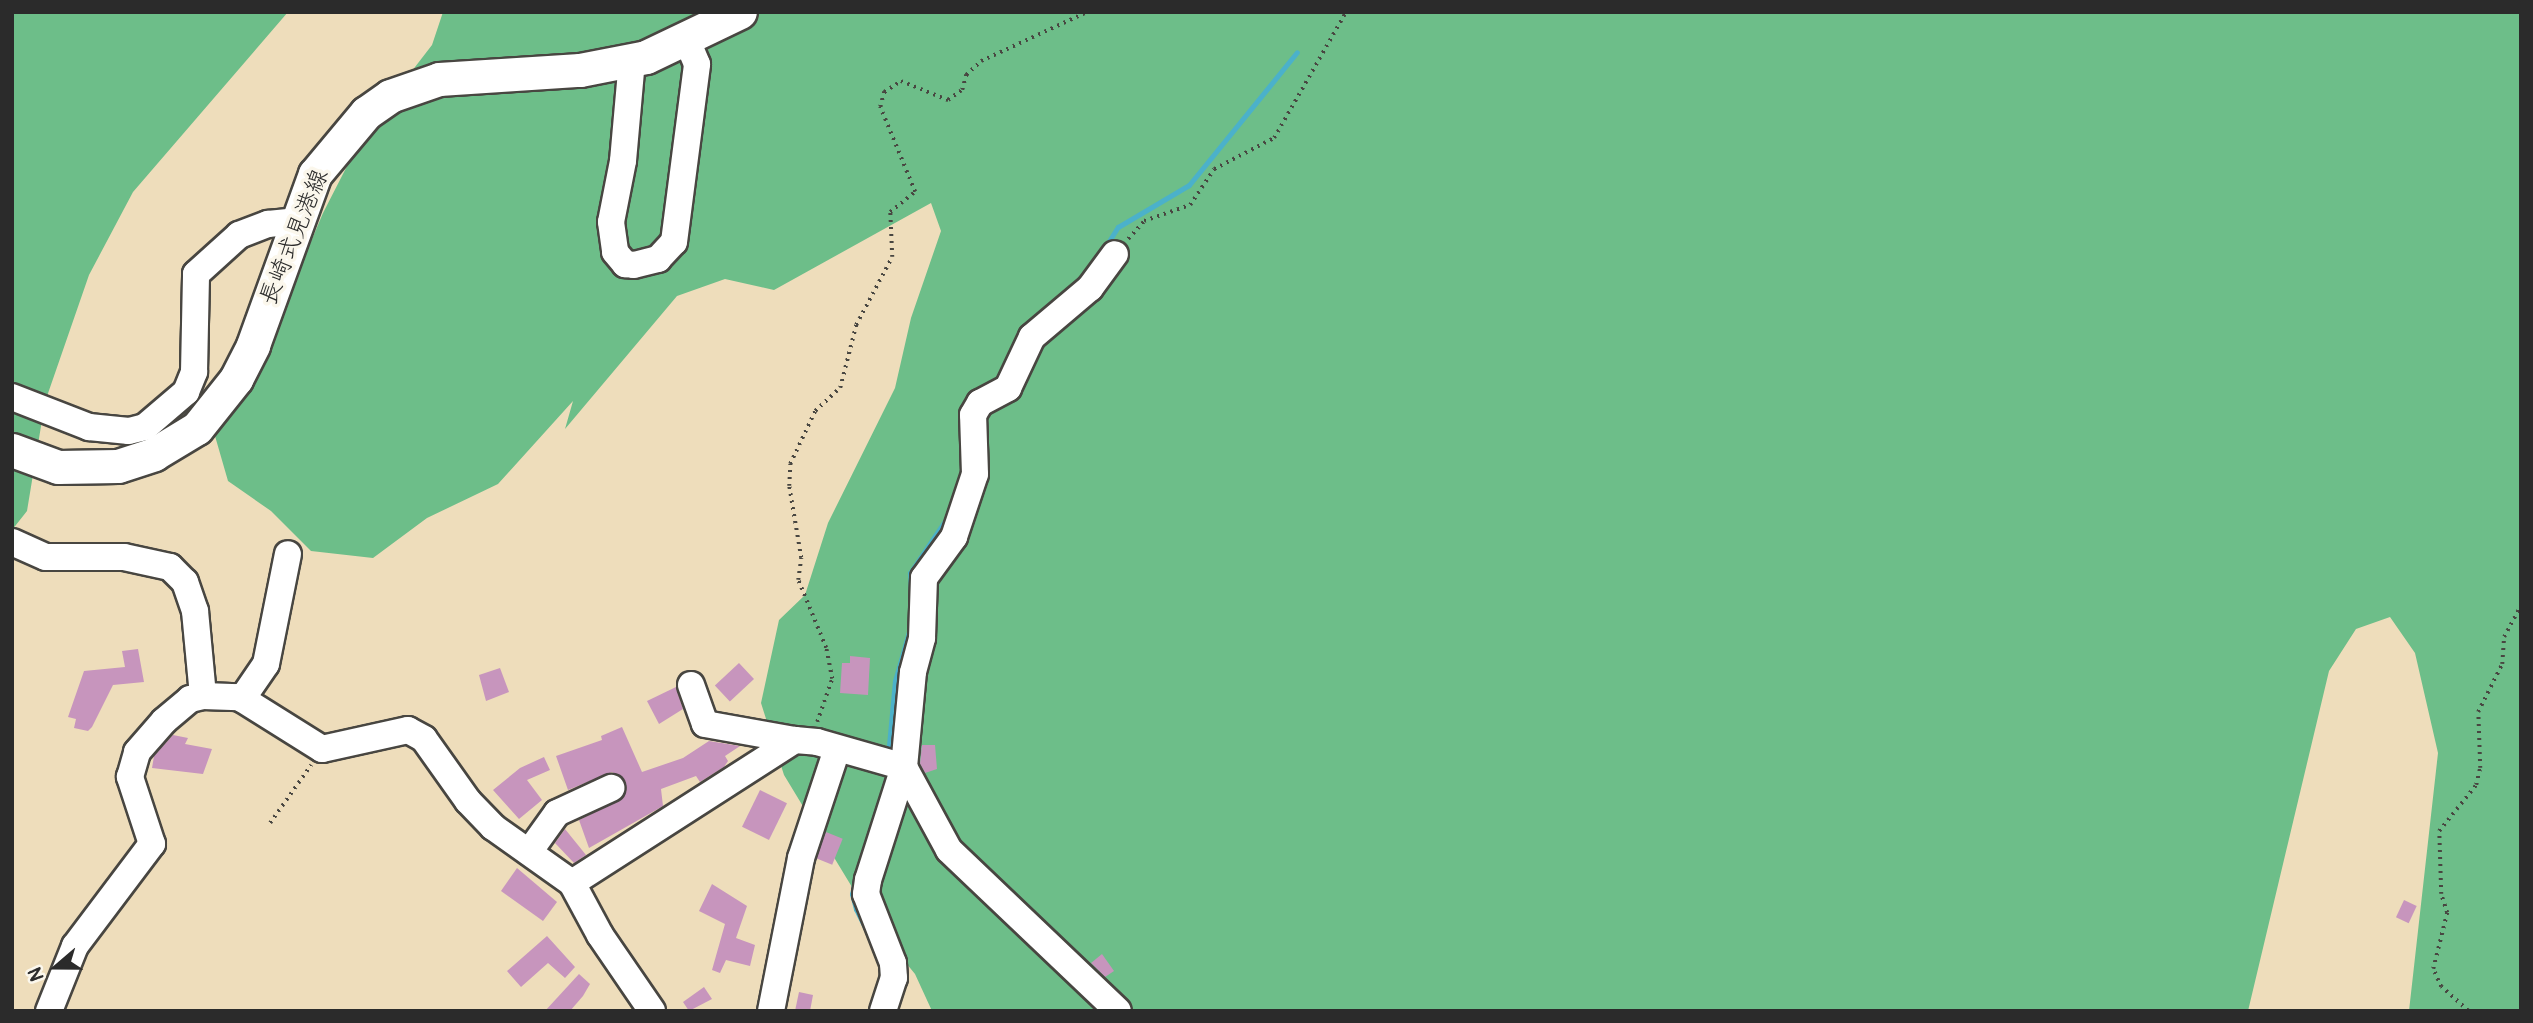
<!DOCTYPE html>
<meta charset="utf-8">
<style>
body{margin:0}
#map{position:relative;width:2533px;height:1023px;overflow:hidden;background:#edb;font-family:Pangolin,"Klee One",sans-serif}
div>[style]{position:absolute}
.forest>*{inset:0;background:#6dbe89}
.stream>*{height:5px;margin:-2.5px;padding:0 2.5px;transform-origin:2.5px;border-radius:2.5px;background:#4bb1ca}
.building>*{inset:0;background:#c795bd;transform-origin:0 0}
.path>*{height:3.5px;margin-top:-1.75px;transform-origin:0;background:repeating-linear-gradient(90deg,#484641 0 2px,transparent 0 7px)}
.roads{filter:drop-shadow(2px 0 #484641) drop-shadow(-2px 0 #484641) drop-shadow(0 2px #484641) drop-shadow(0 -2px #484641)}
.minor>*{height:26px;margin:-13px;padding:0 13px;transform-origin:13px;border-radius:13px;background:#fff}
.major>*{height:33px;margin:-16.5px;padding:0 16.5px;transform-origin:16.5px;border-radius:16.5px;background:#fff}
span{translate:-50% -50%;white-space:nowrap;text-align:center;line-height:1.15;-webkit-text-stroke:7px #fbf7ec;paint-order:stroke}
.street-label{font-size:24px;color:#2b2b2b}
.frame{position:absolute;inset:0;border:14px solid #2b2b2b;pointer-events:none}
.north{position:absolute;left:21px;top:932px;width:70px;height:70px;-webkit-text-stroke:5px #fbf7ec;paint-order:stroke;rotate:250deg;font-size:19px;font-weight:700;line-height:28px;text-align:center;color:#2b2b2b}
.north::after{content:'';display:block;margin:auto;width:24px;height:32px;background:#2b2b2b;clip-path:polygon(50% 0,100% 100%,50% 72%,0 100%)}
</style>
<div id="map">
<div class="forest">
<div style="clip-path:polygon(12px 12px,288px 12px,133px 192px,89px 275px,45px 402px,27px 511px,12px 530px)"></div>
<div style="clip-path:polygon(443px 12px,2521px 12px,2521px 1011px,2409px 1011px,2438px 753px,2415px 653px,2390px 617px,2356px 629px,2329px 671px,2248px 1011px,932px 1011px,915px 974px,875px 925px,784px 775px,761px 703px,779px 620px,805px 595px,828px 523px,895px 388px,911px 318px,941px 231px,931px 203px,774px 290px,725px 279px,677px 296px,565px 429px,573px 401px,498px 484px,427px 518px,373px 558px,311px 551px,271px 511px,228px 481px,215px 436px,280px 315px,323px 213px,364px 133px,432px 45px)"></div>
</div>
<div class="stream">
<div style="left:1104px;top:249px;width:26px;rotate:-58deg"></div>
<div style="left:1118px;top:227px;width:82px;rotate:-30.6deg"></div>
<div style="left:1189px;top:185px;width:171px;rotate:-50.9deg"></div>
<div style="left:911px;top:598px;width:25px;rotate:-92deg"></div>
<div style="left:910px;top:573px;width:66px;rotate:-56.1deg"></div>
<div style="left:888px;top:756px;width:75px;rotate:-84.7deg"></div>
<div style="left:895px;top:681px;width:55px;rotate:-74.2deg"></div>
<div style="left:855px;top:880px;width:14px;rotate:102deg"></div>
<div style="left:852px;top:894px;width:16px;rotate:75deg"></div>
<div style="left:856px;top:909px;width:37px;rotate:64deg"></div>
</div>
<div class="building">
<div style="clip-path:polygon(138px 649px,144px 682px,113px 685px,92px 727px,88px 731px,74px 728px,76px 719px,68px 717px,84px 671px,125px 667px,122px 651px)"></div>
<div style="clip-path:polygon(850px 656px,870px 658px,868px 695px,840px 693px,842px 663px,850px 663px)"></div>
<div style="left:739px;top:663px;width:22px;height:33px;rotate:47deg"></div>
<div style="clip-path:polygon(500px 668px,509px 692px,486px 701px,479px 675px)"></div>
<div style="clip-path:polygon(676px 687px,683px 709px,659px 724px,647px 701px)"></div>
<div style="clip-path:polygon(622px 727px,642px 772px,683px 758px,709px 741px,740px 746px,725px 756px,728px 761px,724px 767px,700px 782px,696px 776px,661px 789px,663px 806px,589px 848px,579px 820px,623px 798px,626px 782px,612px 772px,568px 790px,556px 756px,602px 740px,601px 736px)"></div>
<div style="clip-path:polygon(173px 735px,188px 738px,185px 744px,212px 749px,203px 774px,152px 768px,154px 756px)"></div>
<div style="clip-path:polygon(922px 745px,935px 745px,937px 769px,925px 773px,920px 764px)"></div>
<div style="clip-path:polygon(544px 757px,550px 770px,527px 780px,542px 800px,519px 819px,493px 790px,520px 768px)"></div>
<div style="left:760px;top:790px;width:30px;height:41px;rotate:26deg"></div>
<div style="clip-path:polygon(565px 829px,586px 855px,574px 863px,555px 843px)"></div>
<div style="left:826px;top:832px;width:18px;height:28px;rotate:22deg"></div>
<div style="clip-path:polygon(517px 868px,557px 902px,543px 921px,501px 891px)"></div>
<div style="clip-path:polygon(712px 884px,747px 906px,736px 938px,755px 945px,750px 966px,726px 960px,720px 973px,712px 970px,725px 924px,699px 911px)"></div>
<div style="left:2404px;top:900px;width:14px;height:19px;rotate:25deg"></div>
<div style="clip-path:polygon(547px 936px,575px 967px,565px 978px,548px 963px,521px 987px,507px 971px)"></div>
<div style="clip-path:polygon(1102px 954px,1114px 971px,1105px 977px,1091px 963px)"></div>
<div style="clip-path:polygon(579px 974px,590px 984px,583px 996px,570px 1011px,545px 1011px)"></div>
<div style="clip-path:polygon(704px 987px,712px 999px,689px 1011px,683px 1002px)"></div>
<div style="clip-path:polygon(799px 992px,813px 995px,810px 1011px,795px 1011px)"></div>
</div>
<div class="path">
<div style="left:1128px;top:239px;width:24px;rotate:-48deg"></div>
<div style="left:1144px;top:221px;width:49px;rotate:-19.2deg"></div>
<div style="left:1190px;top:205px;width:43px;rotate:-56.3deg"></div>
<div style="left:1214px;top:169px;width:68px;rotate:-27.3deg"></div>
<div style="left:1274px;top:138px;width:145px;rotate:-60.3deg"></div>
<div style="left:817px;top:722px;width:46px;rotate:-70.8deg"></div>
<div style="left:832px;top:679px;width:32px;rotate:-101deg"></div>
<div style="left:826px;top:648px;width:74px;rotate:-112.4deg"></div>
<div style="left:798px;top:580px;width:22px;rotate:-82deg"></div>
<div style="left:801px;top:558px;width:73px;rotate:-99.5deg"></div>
<div style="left:789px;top:486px;width:22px;rotate:-87deg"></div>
<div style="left:790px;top:464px;width:59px;rotate:-64.7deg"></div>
<div style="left:815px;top:411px;width:34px;rotate:-43deg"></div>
<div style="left:840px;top:388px;width:65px;rotate:-75.7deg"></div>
<div style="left:856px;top:325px;width:77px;rotate:-62.1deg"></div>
<div style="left:892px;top:257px;width:45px;rotate:-92.5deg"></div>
<div style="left:890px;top:212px;width:32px;rotate:-39deg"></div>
<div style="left:915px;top:192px;width:92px;rotate:-112.4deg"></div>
<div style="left:880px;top:107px;width:16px;rotate:-75deg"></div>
<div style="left:884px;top:92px;width:20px;rotate:-33deg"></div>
<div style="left:901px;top:81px;width:51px;rotate:22deg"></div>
<div style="left:948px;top:100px;width:17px;rotate:-36deg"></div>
<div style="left:962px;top:90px;width:16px;rotate:-75deg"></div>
<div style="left:966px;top:75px;width:21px;rotate:-43deg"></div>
<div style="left:981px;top:61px;width:117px;rotate:-24.8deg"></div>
<div style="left:270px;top:823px;width:71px;rotate:-54.7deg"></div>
<div style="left:2468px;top:1011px;width:36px;rotate:-138deg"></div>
<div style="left:2441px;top:987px;width:20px;rotate:-114deg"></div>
<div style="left:2433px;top:969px;width:58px;rotate:-76deg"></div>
<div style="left:2447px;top:913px;width:20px;rotate:-108deg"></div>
<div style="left:2441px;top:894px;width:63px;rotate:-91.8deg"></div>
<div style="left:2439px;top:831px;width:59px;rotate:-51.2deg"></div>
<div style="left:2476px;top:785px;width:17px;rotate:-77deg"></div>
<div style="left:2480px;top:768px;width:56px;rotate:-92deg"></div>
<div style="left:2478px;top:712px;width:54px;rotate:-63.4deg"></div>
<div style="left:2502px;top:664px;width:27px;rotate:-86deg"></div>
<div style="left:2504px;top:637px;width:36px;rotate:-62deg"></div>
</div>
<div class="roads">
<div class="minor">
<div style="left:632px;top:60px;width:101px;rotate:95.1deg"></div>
<div style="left:623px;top:161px;width:62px;rotate:101.1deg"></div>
<div style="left:611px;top:222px;width:30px;rotate:82deg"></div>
<div style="left:615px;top:252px;width:16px;rotate:50deg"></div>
<div style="left:625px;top:264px;width:9px;rotate:6deg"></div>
<div style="left:634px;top:265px;width:25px;rotate:-14deg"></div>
<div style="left:658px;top:259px;width:23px;rotate:-47deg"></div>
<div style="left:674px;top:242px;width:179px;rotate:-82.6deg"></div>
<div style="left:697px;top:64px;width:26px;rotate:-113deg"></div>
<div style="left:12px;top:397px;width:83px;rotate:21.3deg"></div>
<div style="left:89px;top:427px;width:40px;rotate:5.7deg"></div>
<div style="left:129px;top:431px;width:16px;rotate:-14deg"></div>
<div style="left:145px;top:427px;width:54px;rotate:-40.5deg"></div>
<div style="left:186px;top:392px;width:22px;rotate:-68deg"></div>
<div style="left:194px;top:372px;width:98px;rotate:-88.8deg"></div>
<div style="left:196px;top:274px;width:58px;rotate:-42.2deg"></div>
<div style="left:239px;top:235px;width:31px;rotate:-21deg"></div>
<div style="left:268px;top:224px;width:28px;rotate:-6deg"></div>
<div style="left:12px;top:542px;width:37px;rotate:24deg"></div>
<div style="left:46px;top:557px;width:78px"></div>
<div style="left:124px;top:557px;width:47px;rotate:12.3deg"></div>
<div style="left:170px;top:567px;width:21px;rotate:45deg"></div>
<div style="left:185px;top:582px;width:31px;rotate:71deg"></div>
<div style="left:195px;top:611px;width:85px;rotate:84.6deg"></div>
<div style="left:691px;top:685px;width:41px;rotate:70.3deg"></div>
<div style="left:705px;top:724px;width:91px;rotate:10.1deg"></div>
<div style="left:242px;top:699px;width:42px;rotate:-55.6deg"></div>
<div style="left:266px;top:664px;width:112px;rotate:-78.7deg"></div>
<div style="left:529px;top:852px;width:48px;rotate:-54.3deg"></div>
<div style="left:557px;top:813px;width:60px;rotate:-24.8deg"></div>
<div style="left:572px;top:883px;width:265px;rotate:-32.7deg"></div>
<div style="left:795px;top:740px;width:22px;rotate:5deg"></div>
<div style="left:817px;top:742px;width:91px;rotate:16deg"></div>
<div style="left:904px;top:767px;width:94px;rotate:61.5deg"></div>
<div style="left:949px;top:850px;width:233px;rotate:43.6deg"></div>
<div style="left:49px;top:1011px;width:70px;rotate:-68.2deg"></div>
<div style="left:75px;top:946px;width:128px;rotate:-53deg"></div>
<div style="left:152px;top:844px;width:71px;rotate:-108.2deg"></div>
<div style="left:130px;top:777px;width:26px;rotate:-74deg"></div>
<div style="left:137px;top:752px;width:41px;rotate:-48.9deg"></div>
<div style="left:164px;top:721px;width:34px;rotate:-40deg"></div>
<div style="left:190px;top:699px;width:13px;rotate:-13deg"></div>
<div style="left:203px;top:696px;width:36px;rotate:2deg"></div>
<div style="left:239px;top:697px;width:98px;rotate:32.1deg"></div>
<div style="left:322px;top:749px;width:88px;rotate:-12.5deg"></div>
<div style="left:408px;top:730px;width:18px;rotate:29deg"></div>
<div style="left:424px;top:739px;width:76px;rotate:54.6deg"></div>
<div style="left:468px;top:801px;width:36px;rotate:46deg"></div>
<div style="left:493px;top:827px;width:97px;rotate:35.3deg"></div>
<div style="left:572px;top:883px;width:59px;rotate:61.7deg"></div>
<div style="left:600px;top:935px;width:92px;rotate:55.6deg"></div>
<div style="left:771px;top:1011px;width:156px;rotate:-78.9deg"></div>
<div style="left:801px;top:858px;width:115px;rotate:-71.7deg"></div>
<div style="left:883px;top:1011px;width:35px;rotate:-72deg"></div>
<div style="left:894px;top:978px;width:15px;rotate:-94deg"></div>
<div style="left:893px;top:963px;width:74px;rotate:-111.4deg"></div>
<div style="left:866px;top:894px;width:14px;rotate:-82deg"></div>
<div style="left:868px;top:880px;width:119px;rotate:-72.3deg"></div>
<div style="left:904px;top:767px;width:95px;rotate:-84.6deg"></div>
<div style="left:913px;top:672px;width:35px;rotate:-75deg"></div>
<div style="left:922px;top:638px;width:60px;rotate:-88.1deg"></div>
<div style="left:924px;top:578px;width:51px;rotate:-53.8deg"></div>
<div style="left:954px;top:537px;width:66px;rotate:-71.6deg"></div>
<div style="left:975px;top:474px;width:59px;rotate:-91.9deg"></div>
<div style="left:973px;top:415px;width:14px;rotate:-60deg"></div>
<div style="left:980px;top:403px;width:32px;rotate:-28deg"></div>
<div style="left:1008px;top:388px;width:56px;rotate:-64.8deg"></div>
<div style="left:1032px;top:337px;width:76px;rotate:-40.2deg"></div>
<div style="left:1090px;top:288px;width:42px;rotate:-53.7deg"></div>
</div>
<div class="major">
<div style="left:12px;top:450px;width:49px;rotate:20.3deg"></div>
<div style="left:58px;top:467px;width:60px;rotate:-1deg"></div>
<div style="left:118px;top:466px;width:38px;rotate:-18deg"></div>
<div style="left:154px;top:454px;width:50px;rotate:-31.2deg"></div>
<div style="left:197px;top:428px;width:63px;rotate:-51.5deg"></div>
<div style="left:236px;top:379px;width:38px;rotate:-63deg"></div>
<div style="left:253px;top:345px;width:182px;rotate:-70.1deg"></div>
<div style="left:315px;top:174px;width:80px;rotate:-50.1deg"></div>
<div style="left:366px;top:113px;width:29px;rotate:-35deg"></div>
<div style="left:390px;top:96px;width:52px;rotate:-19.1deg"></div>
<div style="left:439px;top:79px;width:141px;rotate:-3.7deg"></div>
<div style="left:580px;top:70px;width:67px;rotate:-11.1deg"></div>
<div style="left:646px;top:57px;width:104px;rotate:-25.6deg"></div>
</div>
</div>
<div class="street-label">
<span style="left:294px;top:237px;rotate:-68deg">長崎式見港線</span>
</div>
<div class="frame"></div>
<div class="north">N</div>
</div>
